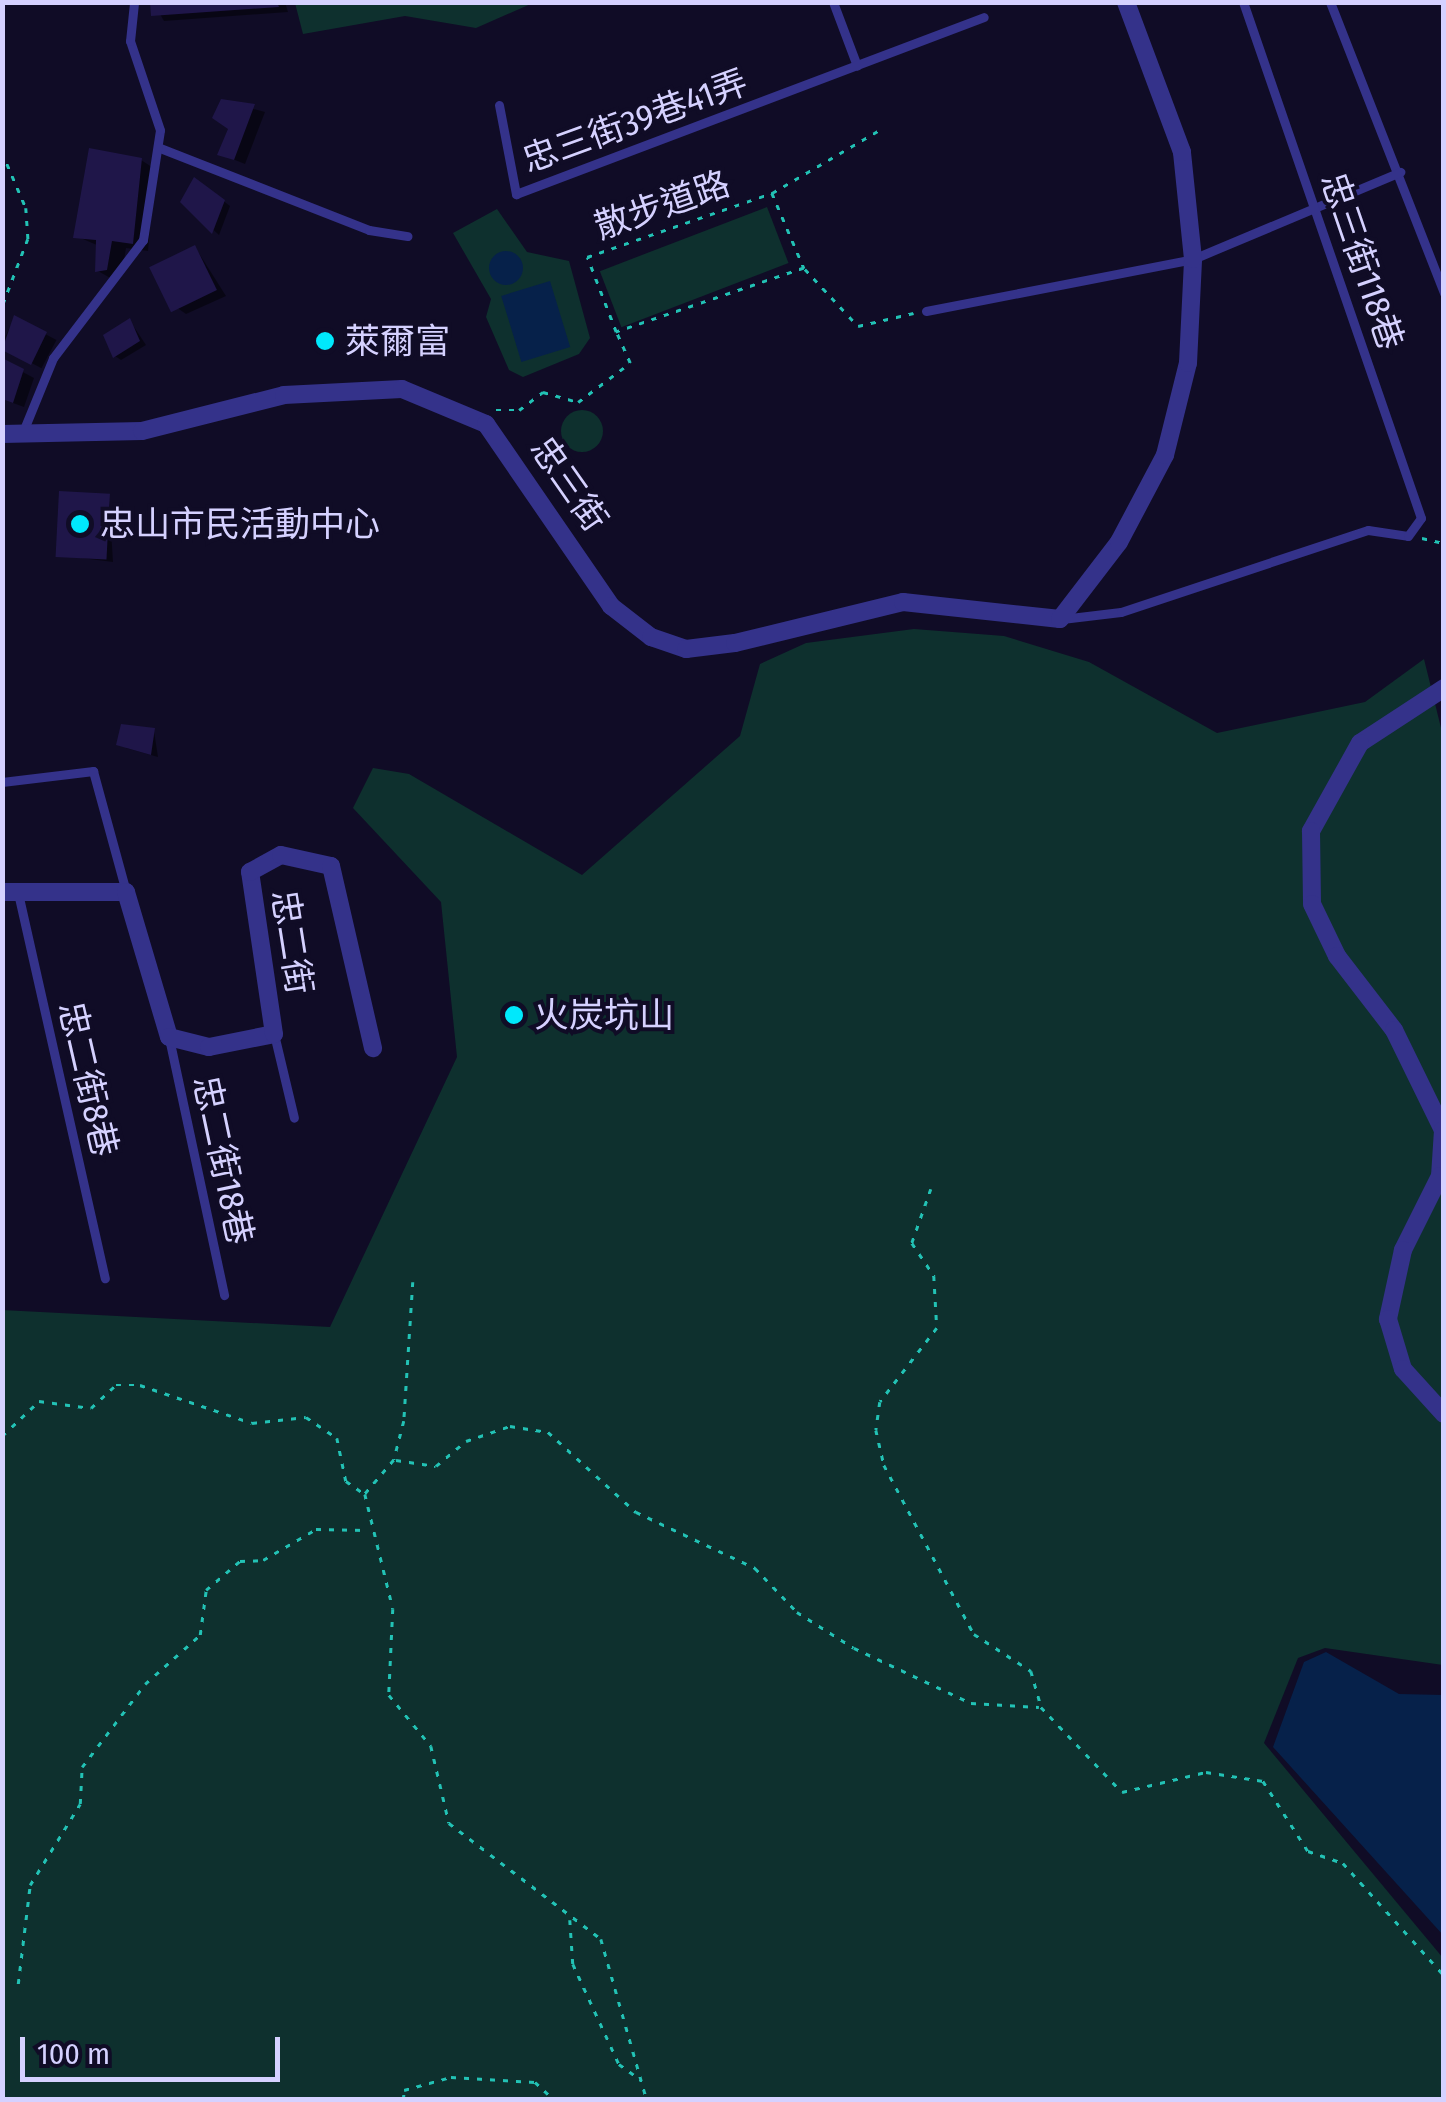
<!DOCTYPE html>
<meta charset="utf-8">
<style>
body{margin:0}
#map{position:relative;width:1446px;height:2102px;overflow:hidden;background:#100c26;font-family:"Fira Sans Condensed","Noto Sans TC",sans-serif}
div>[style]{position:absolute}
.green>*{inset:0;background:#0e302e;transform-origin:0 0}
.round{border-radius:50%}
.water>*{inset:0;background:#06214a;transform-origin:0 0}
.shadow>*{inset:0;background:#0007;transform-origin:0 0}
.building>*{inset:0;background:#1f1649;transform-origin:0 0}
.path>*{height:2.5px;margin-top:-1.25px;transform-origin:0;background:repeating-linear-gradient(90deg,#22c2b5 0 5px,transparent 0 13px)}
.service>*{height:9px;margin:-4.5px;padding:0 4.5px;transform-origin:4.5px;border-radius:4.5px;background:#34328a}
.minor>*{height:18px;margin:-9px;padding:0 9px;transform-origin:9px;border-radius:9px;background:#34328a}
.dots>*{width:28px;height:28px;translate:-50% -50%;box-sizing:border-box;border:5px solid #100c26;border-radius:50%}
span{translate:-50% -50%;white-space:nowrap;text-align:center;line-height:1.15;-webkit-text-stroke:8px #100c26;paint-order:stroke}
.street-label{font-size:35px;color:#d5d1ff}
.poi-label{font-size:35px;color:#d5d1ff}
.left{translate:0 -50%;text-align:left}
.frame{position:absolute;inset:0;border:5px solid #d5d1ff;pointer-events:none}
.scale{position:absolute;left:20px;top:2037px;width:260px;height:45px;box-sizing:border-box;border:5px solid #d5d1ff;border-top:0;padding-left:12px;font-size:30px;line-height:35px;white-space:nowrap;color:#d5d1ff;-webkit-text-stroke:8px #100c26;paint-order:stroke}
</style>
<div id="map">
<div class="green">
<div style="clip-path:polygon(295px 3px,295px 2px,533px 3px,476px 28px,405px 16px,303px 34px)"></div>
<div style="left:767px;top:207px;width:60px;height:179px;rotate:69deg"></div>
<div style="clip-path:polygon(497px 209px,527px 252px,569px 261px,590px 338px,579px 354px,523px 377px,509px 370px,486px 317px,491px 299px,453px 233px)"></div>
<div class="round" style="left:561px;top:410px;width:42px;height:42px"></div>
<div style="clip-path:polygon(914px 629px,1004px 636px,1089px 662px,1217px 733px,1365px 702px,1424px 659px,1444px 740px,1443px 1665px,1325px 1648px,1298px 1658px,1264px 1743px,1443px 1958px,1443px 2099px,3px 2099px,2px 1310px,330px 1327px,457px 1057px,441px 902px,353px 808px,373px 768px,409px 774px,582px 875px,740px 736px,760px 664px,806px 643px)"></div>
</div>
<div class="water">
<div class="round" style="left:489px;top:251px;width:34px;height:34px"></div>
<div style="left:550px;top:281px;width:69px;height:51px;rotate:73deg"></div>
<div style="clip-path:polygon(1326px 1652px,1399px 1694px,1443px 1695px,1443px 1935px,1273px 1747px,1304px 1662px)"></div>
</div>
<div class="shadow">
<div style="clip-path:polygon(153px 2px,285px 2px,288px 12px,164px 21px)"></div>
<div style="clip-path:polygon(223px 101px,265px 112px,245px 164px,220px 154px,232px 129px)"></div>
<div style="clip-path:polygon(141px 160px,155px 169px,148px 251px,126px 248px,121px 278px,112px 279px,98px 271px,99px 246px,76px 236px)"></div>
<div style="clip-path:polygon(201px 184px,230px 206px,219px 235px,183px 202px)"></div>
<div style="clip-path:polygon(195px 247px,226px 296px,186px 314px,176px 307px)"></div>
<div style="left:15px;top:318px;width:47px;height:32px;rotate:28deg"></div>
<div style="clip-path:polygon(130px 321px,146px 345px,121px 360px,115px 356px)"></div>
<div style="clip-path:polygon(2px 361px,34px 378px,24px 407px,2px 399px)"></div>
<div style="clip-path:polygon(109px 496px,113px 562px,58px 555px)"></div>
<div style="clip-path:polygon(154px 731px,158px 757px,126px 748px)"></div>
</div>
<div class="building">
<div style="clip-path:polygon(150px 2px,277px 2px,279px 7px,151px 16px)"></div>
<div style="clip-path:polygon(221px 99px,255px 104px,234px 160px,217px 155px,228px 129px,212px 118px)"></div>
<div style="clip-path:polygon(89px 148px,142px 158px,133px 244px,112px 241px,107px 270px,95px 272px,96px 240px,73px 238px)"></div>
<div style="clip-path:polygon(194px 177px,225px 200px,212px 234px,180px 202px)"></div>
<div style="left:195px;top:245px;width:50px;height:51px;rotate:64deg"></div>
<div style="clip-path:polygon(14px 315px,47px 332px,31px 365px,2px 350px)"></div>
<div style="clip-path:polygon(130px 318px,140px 341px,113px 358px,103px 335px)"></div>
<div style="clip-path:polygon(2px 358px,24px 369px,13px 403px,2px 399px)"></div>
<div style="left:59px;top:491px;width:51px;height:66px;rotate:3deg"></div>
<div style="clip-path:polygon(121px 724px,155px 728px,151px 755px,116px 745px)"></div>
</div>
<div class="path">
<div style="left:2px;top:152px;width:61px;rotate:66.8deg"></div>
<div style="left:26px;top:208px;width:31px;rotate:86deg"></div>
<div style="left:28px;top:239px;width:73px;rotate:110.9deg"></div>
<div style="left:772px;top:193px;width:82px;rotate:66.9deg"></div>
<div style="left:804px;top:268px;width:199px;rotate:161.2deg"></div>
<div style="left:616px;top:332px;width:80px;rotate:-111.1deg"></div>
<div style="left:587px;top:257px;width:196px;rotate:-19.1deg"></div>
<div style="left:772px;top:193px;width:126px;rotate:-30.4deg"></div>
<div style="left:805px;top:269px;width:78px;rotate:47.1deg"></div>
<div style="left:858px;top:326px;width:57px;rotate:-13.1deg"></div>
<div style="left:496px;top:410px;width:23px"></div>
<div style="left:519px;top:410px;width:30px;rotate:-37deg"></div>
<div style="left:543px;top:392px;width:36px;rotate:16deg"></div>
<div style="left:578px;top:402px;width:65px;rotate:-36.9deg"></div>
<div style="left:630px;top:363px;width:32px;rotate:-114deg"></div>
<div style="left:1422px;top:538px;width:23px;rotate:13deg"></div>
<div style="left:931px;top:1189px;width:57px;rotate:109.4deg"></div>
<div style="left:912px;top:1243px;width:40px;rotate:56deg"></div>
<div style="left:934px;top:1276px;width:52px;rotate:86.7deg"></div>
<div style="left:937px;top:1328px;width:93px;rotate:127.6deg"></div>
<div style="left:880px;top:1402px;width:28px;rotate:98deg"></div>
<div style="left:876px;top:1430px;width:36px;rotate:77deg"></div>
<div style="left:884px;top:1465px;width:191px;rotate:62deg"></div>
<div style="left:974px;top:1634px;width:68px;rotate:33deg"></div>
<div style="left:1031px;top:1671px;width:37px;rotate:74deg"></div>
<div style="left:1041px;top:1707px;width:117px;rotate:46.4deg"></div>
<div style="left:1122px;top:1792px;width:86px;rotate:-13.4deg"></div>
<div style="left:1206px;top:1772px;width:58px;rotate:9deg"></div>
<div style="left:1263px;top:1781px;width:83px;rotate:57.3deg"></div>
<div style="left:1308px;top:1851px;width:37px;rotate:19deg"></div>
<div style="left:1343px;top:1863px;width:151px;rotate:48deg"></div>
<div style="left:413px;top:1282px;width:139px;rotate:93.7deg"></div>
<div style="left:404px;top:1421px;width:40px;rotate:104.4deg"></div>
<div style="left:394px;top:1460px;width:45px;rotate:130.5deg"></div>
<div style="left:365px;top:1494px;width:118px;rotate:76.3deg"></div>
<div style="left:393px;top:1609px;width:86px;rotate:92.7deg"></div>
<div style="left:389px;top:1695px;width:66px;rotate:50.5deg"></div>
<div style="left:431px;top:1746px;width:79px;rotate:76.8deg"></div>
<div style="left:449px;top:1823px;width:191px;rotate:37.3deg"></div>
<div style="left:601px;top:1939px;width:167px;rotate:74.1deg"></div>
<div style="left:2px;top:1436px;width:51px;rotate:-43.4deg"></div>
<div style="left:39px;top:1401px;width:52px;rotate:7.7deg"></div>
<div style="left:91px;top:1408px;width:34px;rotate:-43deg"></div>
<div style="left:116px;top:1385px;width:24px"></div>
<div style="left:140px;top:1385px;width:118px;rotate:18.7deg"></div>
<div style="left:252px;top:1423px;width:54px;rotate:-6.3deg"></div>
<div style="left:306px;top:1417px;width:37px;rotate:34deg"></div>
<div style="left:337px;top:1438px;width:44px;rotate:78.2deg"></div>
<div style="left:346px;top:1481px;width:21px;rotate:35deg"></div>
<div style="left:396px;top:1460px;width:40px;rotate:8.5deg"></div>
<div style="left:436px;top:1466px;width:39px;rotate:-40deg"></div>
<div style="left:466px;top:1441px;width:46px;rotate:-18.8deg"></div>
<div style="left:510px;top:1426px;width:38px;rotate:9deg"></div>
<div style="left:548px;top:1432px;width:119px;rotate:42.3deg"></div>
<div style="left:636px;top:1512px;width:132px;rotate:25.2deg"></div>
<div style="left:755px;top:1568px;width:61px;rotate:46.3deg"></div>
<div style="left:797px;top:1612px;width:67px;rotate:32.3deg"></div>
<div style="left:854px;top:1648px;width:129px;rotate:25.2deg"></div>
<div style="left:971px;top:1703px;width:68px;rotate:3.4deg"></div>
<div style="left:570px;top:1920px;width:44px;rotate:86.1deg"></div>
<div style="left:573px;top:1964px;width:110px;rotate:65.3deg"></div>
<div style="left:619px;top:2064px;width:27px;rotate:36deg"></div>
<div style="left:18px;top:1984px;width:100px;rotate:-83.1deg"></div>
<div style="left:30px;top:1885px;width:95px;rotate:-58.3deg"></div>
<div style="left:80px;top:1804px;width:37px;rotate:-87deg"></div>
<div style="left:82px;top:1767px;width:104px;rotate:-52.8deg"></div>
<div style="left:145px;top:1684px;width:74px;rotate:-41.7deg"></div>
<div style="left:200px;top:1635px;width:45px;rotate:-82.4deg"></div>
<div style="left:206px;top:1590px;width:45px;rotate:-40.5deg"></div>
<div style="left:240px;top:1561px;width:23px;rotate:-2deg"></div>
<div style="left:263px;top:1560px;width:61px;rotate:-30.3deg"></div>
<div style="left:316px;top:1529px;width:50px;rotate:1.1deg"></div>
<div style="left:403px;top:2100px;width:10px;rotate:-84deg"></div>
<div style="left:404px;top:2090px;width:49px;rotate:-15.5deg"></div>
<div style="left:451px;top:2077px;width:84px;rotate:3.4deg"></div>
<div style="left:535px;top:2082px;width:26px;rotate:43deg"></div>
<div style="left:567px;top:2100px;width:27px"></div>
</div>
<div class="service">
<div style="left:833px;top:2px;width:68px;rotate:69.4deg"></div>
<div style="left:1330px;top:2px;width:313px;rotate:68.6deg"></div>
<div style="left:499px;top:105px;width:91px;rotate:79.2deg"></div>
<div style="left:516px;top:194px;width:500px;rotate:-20.72deg"></div>
<div style="left:160px;top:148px;width:225px;rotate:21.4deg"></div>
<div style="left:369px;top:230px;width:39px;rotate:9deg"></div>
<div style="left:926px;top:311px;width:272px;rotate:-11deg"></div>
<div style="left:1193px;top:259px;width:225px;rotate:-22.8deg"></div>
<div style="left:22px;top:434px;width:82px;rotate:-67.8deg"></div>
<div style="left:53px;top:358px;width:148px;rotate:-52.7deg"></div>
<div style="left:143px;top:240px;width:111px;rotate:-81.2deg"></div>
<div style="left:160px;top:130px;width:94px;rotate:-108.6deg"></div>
<div style="left:130px;top:41px;width:39px;rotate:-84deg"></div>
<div style="left:1062px;top:619px;width:59px;rotate:-6.8deg"></div>
<div style="left:1121px;top:612px;width:260px;rotate:-18.4deg"></div>
<div style="left:1368px;top:530px;width:40px;rotate:8.5deg"></div>
<div style="left:1408px;top:536px;width:22px;rotate:-54deg"></div>
<div style="left:1421px;top:518px;width:546px;rotate:-109.03deg"></div>
<div style="left:2px;top:782px;width:92px;rotate:-6.9deg"></div>
<div style="left:93px;top:771px;width:125px;rotate:74.7deg"></div>
<div style="left:18px;top:893px;width:395px;rotate:77.3deg"></div>
<div style="left:274px;top:1034px;width:86px;rotate:76.6deg"></div>
<div style="left:169px;top:1038px;width:263px;rotate:77.9deg"></div>
</div>
<div class="minor">
<div style="left:2px;top:434px;width:140px;rotate:-1.2deg"></div>
<div style="left:142px;top:431px;width:146px;rotate:-14.2deg"></div>
<div style="left:284px;top:395px;width:118px;rotate:-2.9deg"></div>
<div style="left:402px;top:389px;width:91px;rotate:22.6deg"></div>
<div style="left:486px;top:424px;width:221px;rotate:55.5deg"></div>
<div style="left:611px;top:606px;width:51px;rotate:37.8deg"></div>
<div style="left:651px;top:637px;width:37px;rotate:19deg"></div>
<div style="left:686px;top:649px;width:49px;rotate:-7deg"></div>
<div style="left:735px;top:643px;width:173px;rotate:-13.7deg"></div>
<div style="left:903px;top:602px;width:158px;rotate:6.2deg"></div>
<div style="left:1060px;top:619px;width:97px;rotate:-52.5deg"></div>
<div style="left:1119px;top:542px;width:98px;rotate:-62.1deg"></div>
<div style="left:1165px;top:455px;width:95px;rotate:-76deg"></div>
<div style="left:1188px;top:363px;width:104px;rotate:-87.2deg"></div>
<div style="left:1193px;top:259px;width:108px;rotate:-95.9deg"></div>
<div style="left:1182px;top:152px;width:160px;rotate:-110.5deg"></div>
<div style="left:1444px;top:688px;width:100px;rotate:146.8deg"></div>
<div style="left:1360px;top:743px;width:101px;rotate:119.1deg"></div>
<div style="left:1311px;top:831px;width:73px;rotate:89.2deg"></div>
<div style="left:1312px;top:904px;width:58px;rotate:64.3deg"></div>
<div style="left:1337px;top:956px;width:93px;rotate:52.4deg"></div>
<div style="left:1394px;top:1030px;width:111px;rotate:63.9deg"></div>
<div style="left:1443px;top:1130px;width:46px;rotate:93.7deg"></div>
<div style="left:1440px;top:1176px;width:83px;rotate:116.6deg"></div>
<div style="left:1403px;top:1250px;width:71px;rotate:102.3deg"></div>
<div style="left:1388px;top:1319px;width:52px;rotate:73.3deg"></div>
<div style="left:1403px;top:1369px;width:61px;rotate:47.7deg"></div>
<div style="left:2px;top:892px;width:124px"></div>
<div style="left:126px;top:892px;width:151px;rotate:73.5deg"></div>
<div style="left:169px;top:1037px;width:41px;rotate:14deg"></div>
<div style="left:209px;top:1047px;width:66px;rotate:-11.3deg"></div>
<div style="left:274px;top:1034px;width:164px;rotate:-98.4deg"></div>
<div style="left:250px;top:872px;width:35px;rotate:-29deg"></div>
<div style="left:281px;top:855px;width:51px;rotate:12.4deg"></div>
<div style="left:331px;top:866px;width:187px;rotate:77deg"></div>
</div>
<div class="dots">
<div style="left:325px;top:341px;background:#00e8fc"></div>
<div style="left:80px;top:524px;background:#00e8fc"></div>
<div style="left:514px;top:1015px;background:#00e8fc"></div>
</div>
<div class="street-label">
<span style="left:635px;top:121px;rotate:-20deg">忠三街39巷41弄</span>
<span style="left:662px;top:205px;rotate:-19deg">散步道路</span>
<span style="left:1362px;top:261px;rotate:71deg">忠三街118巷</span>
<span style="left:569px;top:484px;rotate:55deg">忠三街</span>
<span style="left:292px;top:942px;rotate:81deg">忠二街</span>
<span style="left:88px;top:1079px;rotate:77deg">忠二街8巷</span>
<span style="left:223px;top:1160px;rotate:78deg">忠二街18巷</span>
</div>
<div class="poi-label">
<span class="left" style="left:345px;top:341px">萊爾富</span>
<span class="left" style="left:100px;top:524px">忠山市民活動中心</span>
<span class="left" style="left:534px;top:1015px">火炭坑山</span>
</div>
<div class="frame"></div>
<div class="scale">100 m</div>
</div>
